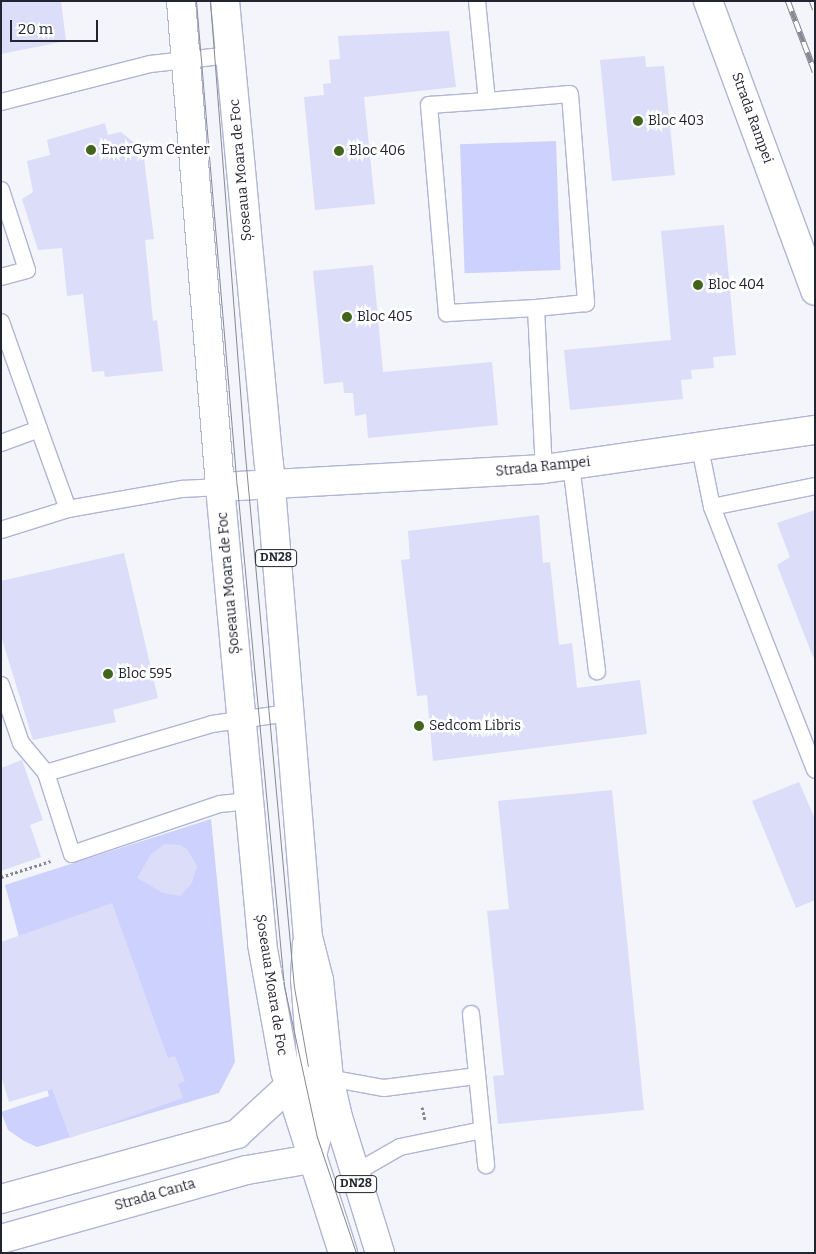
<!DOCTYPE html>
<meta charset="utf-8">
<style>
body{margin:0}
#map{position:relative;width:816px;height:1254px;overflow:hidden;background:#f4f4fb;font-family:Bitter,serif}
div>[style]{position:absolute}
.green>*{inset:0;background:#cdd1fd;transform-origin:0 0}
.building>*{inset:0;background:#dbddf9}
.path>*{height:3px;margin-top:-1.5px;transform-origin:0;background:repeating-linear-gradient(90deg,#878791 0 2.5px,transparent 0 5px)}
.roads{filter:drop-shadow(1px 0 #b1b4d5) drop-shadow(-1px 0 #b1b4d5) drop-shadow(0 1px #b1b4d5) drop-shadow(0 -1px #b1b4d5)}
.lane>*{height:16px;margin:-8px;padding:0 8px;transform-origin:8px;border-radius:8px;background:#fff}
.street>*{height:28px;margin:-14px;padding:0 14px;transform-origin:14px;border-radius:14px;background:#fff}
.secondary>*{height:28px;margin:-14px;padding:0 14px;transform-origin:14px;border-radius:14px;background:#fff}
.primary>*{height:28px;margin:-14px;padding:0 14px;transform-origin:14px;border-radius:14px;background:#fff}
.tram>*{height:1px;margin:-0.5px;padding:0 0.5px;transform-origin:0.5px;border-radius:0.5px;background:#888993}
.rail>*{height:5.5px;margin-top:-2.75px;transform-origin:0;background:repeating-linear-gradient(90deg,#fff 0 11px,#888993 0 22px);box-sizing:border-box;border-block:1px solid #888993}
.dots>*{width:14px;height:14px;translate:-50% -50%;box-sizing:border-box;border:2px solid #fff;border-radius:50%}
span{translate:-50% -50%;white-space:nowrap;text-align:center;line-height:1.15;-webkit-text-stroke:5px #fff;paint-order:stroke}
.shield-label span{padding:1px 4px;background:#fff;border:1px solid;border-radius:4px;-webkit-text-stroke-width:0}
.shield-label{font-size:12px;color:#232431;font-weight:700}
.street-label{font-size:14px;color:#232431}
.poi-label{font-size:14px;color:#232431}
.left{translate:0 -50%;text-align:left}
.frame{position:absolute;inset:0;border:2px solid #232431;pointer-events:none}
.scale{position:absolute;left:10px;top:20px;width:88px;height:22px;box-sizing:border-box;border:2px solid #232431;border-top:0;padding-left:6px;font-size:15px;line-height:18px;white-space:nowrap;color:#232431;-webkit-text-stroke:4px #fff;paint-order:stroke}
</style>
<div id="map">
<div class="green">
<div style="left:556px;top:141px;width:129px;height:96px;rotate:88deg"></div>
<div style="clip-path:polygon(211px 819px,235px 1062px,219px 1093px,37px 1147px,24px 1141px,8px 1130px,1px 1112px,49px 1096px,15px 980px,27px 967px,5px 885px)"></div>
</div>
<div class="building">
<div style="clip-path:polygon(1px 1px,61px 1px,66px 41px,1px 54px)"></div>
<div style="clip-path:polygon(449px 31px,456px 87px,364px 97px,375px 204px,315px 210px,304px 97px,324px 95px,323px 84px,331px 83px,329px 60px,340px 59px,338px 36px)"></div>
<div style="clip-path:polygon(645px 56px,646px 67px,664px 66px,675px 175px,612px 181px,600px 60px)"></div>
<div style="clip-path:polygon(105px 123px,108px 135px,121px 132px,143px 150px,154px 239px,145px 240px,153px 321px,157px 320px,163px 371px,105px 377px,104px 371px,92px 372px,83px 294px,67px 296px,62px 248px,38px 250px,22px 199px,33px 192px,27px 161px,50px 155px,47px 140px)"></div>
<div style="clip-path:polygon(724px 225px,736px 355px,713px 357px,714px 368px,691px 370px,692px 379px,681px 380px,683px 399px,570px 410px,564px 350px,671px 340px,661px 231px)"></div>
<div style="clip-path:polygon(373px 265px,383px 372px,492px 362px,498px 425px,368px 438px,366px 414px,355px 416px,353px 393px,344px 393px,343px 382px,324px 384px,313px 271px)"></div>
<div style="clip-path:polygon(815px 510px,815px 657px,813px 657px,777px 565px,790px 557px,777px 523px)"></div>
<div style="clip-path:polygon(539px 515px,543px 563px,550px 562px,559px 645px,572px 643px,577px 688px,640px 680px,647px 734px,433px 761px,427px 695px,417px 696px,401px 560px,410px 559px,408px 531px)"></div>
<div style="clip-path:polygon(124px 553px,158px 698px,113px 710px,116px 722px,33px 740px,1px 636px,1px 581px)"></div>
<div style="clip-path:polygon(22px 760px,43px 820px,30px 825px,41px 857px,1px 871px,1px 768px)"></div>
<div style="clip-path:polygon(799px 782px,815px 819px,815px 900px,796px 908px,752px 801px)"></div>
<div style="clip-path:polygon(612px 790px,644px 1110px,498px 1124px,493px 1076px,504px 1075px,487px 911px,509px 909px,498px 801px)"></div>
<div style="clip-path:polygon(165px 844px,180px 845px,187px 849px,197px 866px,192px 883px,180px 896px,163px 893px,137px 878px,151px 854px)"></div>
<div style="clip-path:polygon(112px 903px,168px 1058px,175px 1056px,185px 1081px,178px 1084px,183px 1098px,70px 1138px,52px 1089px,9px 1102px,1px 1076px,1px 942px)"></div>
</div>
<div class="path">
<div style="left:1px;top:877px;width:52px;rotate:-17.7deg"></div>
<div style="left:422px;top:1107px;width:13px;rotate:77deg"></div>
</div>
<div class="roads">
<div class="lane">
<div style="left:477px;top:1px;width:100px;rotate:84.3deg"></div>
<div style="left:487px;top:101px;width:83px;rotate:-4.8deg"></div>
<div style="left:570px;top:94px;width:210px;rotate:85.6deg"></div>
<div style="left:586px;top:303px;width:50px;rotate:174.3deg"></div>
<div style="left:536px;top:308px;width:161px;rotate:87.2deg"></div>
<div style="left:487px;top:101px;width:58px;rotate:176.1deg"></div>
<div style="left:429px;top:105px;width:209px;rotate:85.1deg"></div>
<div style="left:447px;top:313px;width:89px;rotate:-3.2deg"></div>
<div style="left:1px;top:102px;width:154px;rotate:-14.3deg"></div>
<div style="left:150px;top:64px;width:81px;rotate:-6.4deg"></div>
<div style="left:1px;top:190px;width:84px;rotate:72deg"></div>
<div style="left:27px;top:270px;width:27px;rotate:165deg"></div>
<div style="left:1px;top:322px;width:114px;rotate:70.4deg"></div>
<div style="left:1px;top:443px;width:40px;rotate:-20.2deg"></div>
<div style="left:39px;top:429px;width:85px;rotate:70.1deg"></div>
<div style="left:700px;top:448px;width:60px;rotate:78.5deg"></div>
<div style="left:712px;top:507px;width:282px;rotate:68.6deg"></div>
<div style="left:571px;top:465px;width:208px;rotate:82.8deg"></div>
<div style="left:712px;top:507px;width:105px;rotate:-11.5deg"></div>
<div style="left:1px;top:530px;width:70px;rotate:-17.4deg"></div>
<div style="left:68px;top:509px;width:116px;rotate:-10deg"></div>
<div style="left:182px;top:489px;width:38px;rotate:-3deg"></div>
<div style="left:1px;top:685px;width:61px;rotate:71deg"></div>
<div style="left:21px;top:743px;width:39px;rotate:50deg"></div>
<div style="left:46px;top:773px;width:173px;rotate:-16.4deg"></div>
<div style="left:212px;top:724px;width:77px;rotate:-8.2deg"></div>
<div style="left:46px;top:773px;width:85px;rotate:72.2deg"></div>
<div style="left:72px;top:854px;width:156px;rotate:-18.7deg"></div>
<div style="left:220px;top:804px;width:29px;rotate:-6deg"></div>
<div style="left:471px;top:1014px;width:152px;rotate:84.3deg"></div>
<div style="left:329px;top:1078px;width:56px;rotate:10.3deg"></div>
<div style="left:384px;top:1088px;width:94px;rotate:-7.4deg"></div>
<div style="left:353px;top:1174px;width:54px;rotate:-29.9deg"></div>
<div style="left:400px;top:1147px;width:84px;rotate:-11.7deg"></div>
</div>
<div class="street">
<div style="left:708px;top:1px;width:309px;rotate:69.7deg"></div>
<div style="left:220px;top:487px;width:324px;rotate:-3.2deg"></div>
<div style="left:544px;top:469px;width:274px;rotate:-8.2deg"></div>
</div>
<div class="secondary">
<div style="left:1px;top:1199px;width:245px;rotate:-15.4deg"></div>
<div style="left:237px;top:1134px;width:71px;rotate:-42.7deg"></div>
<div style="left:1px;top:1239px;width:255px;rotate:-15.7deg"></div>
<div style="left:247px;top:1170px;width:65px;rotate:-9.8deg"></div>
<div style="left:311px;top:1159px;width:23px;rotate:-75deg"></div>
<div style="left:317px;top:1137px;width:158px;rotate:-94.3deg"></div>
<div style="left:305px;top:979px;width:35px;rotate:-87deg"></div>
</div>
<div class="primary">
<div style="left:181px;top:1px;width:488px;rotate:85.4deg"></div>
<div style="left:220px;top:487px;width:459px;rotate:84.7deg"></div>
<div style="left:262px;top:944px;width:129px;rotate:79.7deg"></div>
<div style="left:285px;top:1071px;width:191px;rotate:72.3deg"></div>
<div style="left:225px;top:1px;width:465px;rotate:84.6deg"></div>
<div style="left:269px;top:464px;width:475px;rotate:85.3deg"></div>
<div style="left:308px;top:937px;width:44px;rotate:75.7deg"></div>
<div style="left:319px;top:980px;width:99px;rotate:84.2deg"></div>
<div style="left:329px;top:1078px;width:37px;rotate:77deg"></div>
<div style="left:337px;top:1114px;width:145px;rotate:72.8deg"></div>
</div>
</div>
<div class="tram">
<div style="left:196px;top:1px;width:487px;rotate:85.2deg"></div>
<div style="left:237px;top:486px;width:502px;rotate:84.63deg"></div>
<div style="left:284px;top:986px;width:155px;rotate:77.7deg"></div>
<div style="left:317px;top:1137px;width:122px;rotate:71.4deg"></div>
<div style="left:210px;top:1px;width:455px;rotate:85.6deg"></div>
<div style="left:245px;top:455px;width:534px;rotate:84.74deg"></div>
<div style="left:294px;top:987px;width:80px;rotate:80deg"></div>
</div>
<div class="rail">
<div style="left:788px;top:1px;width:76px;rotate:69.2deg"></div>
<div style="left:812px;top:1px;width:9px;rotate:69deg"></div>
</div>
<div class="dots">
<div style="left:638px;top:121px;background:#42651c"></div>
<div style="left:91px;top:150px;background:#42651c"></div>
<div style="left:339px;top:151px;background:#42651c"></div>
<div style="left:698px;top:285px;background:#42651c"></div>
<div style="left:347px;top:317px;background:#42651c"></div>
<div style="left:108px;top:674px;background:#42651c"></div>
<div style="left:419px;top:726px;background:#42651c"></div>
</div>
<div class="shield-label">
<span style="left:276px;top:558px">DN28</span>
<span style="left:356px;top:1184px">DN28</span>
</div>
<div class="street-label">
<span style="left:752px;top:118px;rotate:70deg">Strada Rampei</span>
<span style="left:241px;top:170px;rotate:-95deg">Șoseaua Moara de Foc</span>
<span style="left:543px;top:467px;rotate:-6deg">Strada Rampei</span>
<span style="left:229px;top:583px;rotate:-95deg">Șoseaua Moara de Foc</span>
<span style="left:271px;top:985px;rotate:81deg">Șoseaua Moara de Foc</span>
<span style="left:155px;top:1195px;rotate:-16deg">Strada Canta</span>
</div>
<div class="poi-label">
<span class="left" style="left:648px;top:121px">Bloc 403</span>
<span class="left" style="left:101px;top:150px">EnerGym Center</span>
<span class="left" style="left:349px;top:151px">Bloc 406</span>
<span class="left" style="left:708px;top:285px">Bloc 404</span>
<span class="left" style="left:357px;top:317px">Bloc 405</span>
<span class="left" style="left:118px;top:674px">Bloc 595</span>
<span class="left" style="left:429px;top:726px">Sedcom Libris</span>
</div>
<div class="frame"></div>
<div class="scale">20 m</div>
</div>
